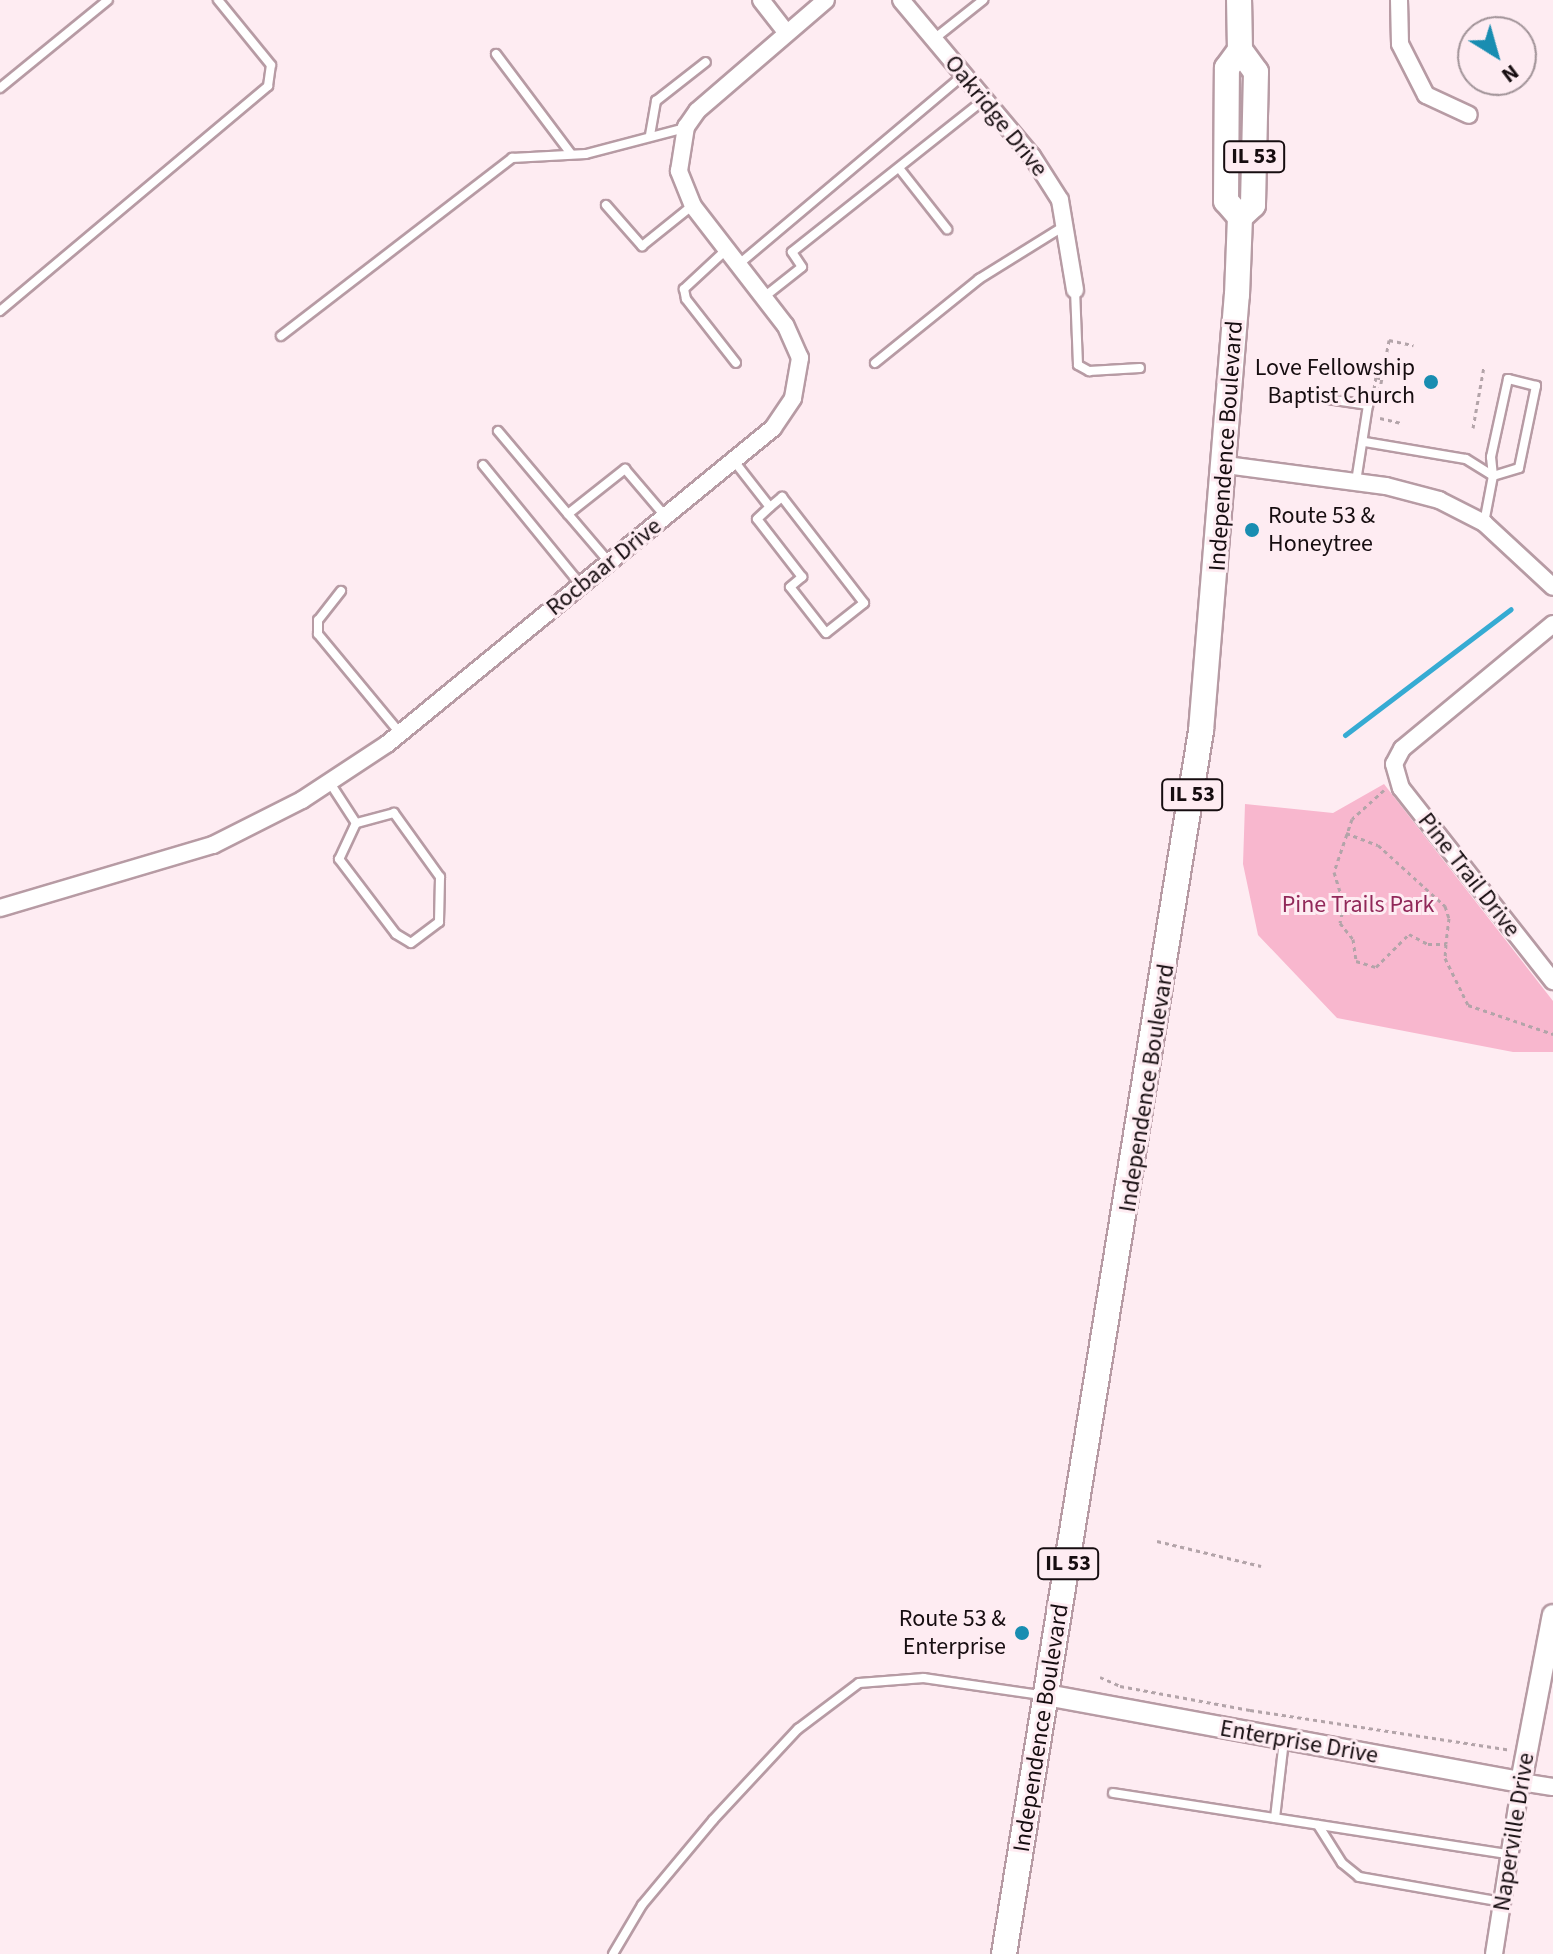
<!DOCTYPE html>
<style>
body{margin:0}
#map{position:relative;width:1553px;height:1954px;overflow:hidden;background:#feecf2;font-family:"Source Sans 3",sans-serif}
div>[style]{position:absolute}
.green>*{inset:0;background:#f8b7ce}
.stream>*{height:5px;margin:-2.5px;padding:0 2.5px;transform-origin:2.5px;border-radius:2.5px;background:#36abd3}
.path>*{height:3px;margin-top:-1.5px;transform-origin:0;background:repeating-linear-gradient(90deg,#b3a4a9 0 4px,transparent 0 8px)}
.roads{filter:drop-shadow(2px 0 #b79ba4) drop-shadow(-2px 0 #b79ba4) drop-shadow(0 2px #b79ba4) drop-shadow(0 -2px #b79ba4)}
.service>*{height:8px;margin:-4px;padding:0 4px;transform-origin:4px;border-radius:4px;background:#fff}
.minor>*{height:16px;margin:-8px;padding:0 8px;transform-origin:8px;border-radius:8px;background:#fff}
.tertiary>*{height:20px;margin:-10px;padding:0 10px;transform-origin:10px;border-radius:10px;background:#fff}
.primary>*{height:24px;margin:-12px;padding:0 12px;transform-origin:12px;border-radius:12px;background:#fff}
.dots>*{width:22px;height:22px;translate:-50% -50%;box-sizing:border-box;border:4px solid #feecf2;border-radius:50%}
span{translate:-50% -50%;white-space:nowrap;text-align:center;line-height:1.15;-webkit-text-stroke:6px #feecf2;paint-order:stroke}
.shield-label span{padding:2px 6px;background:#feecf2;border:2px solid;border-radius:6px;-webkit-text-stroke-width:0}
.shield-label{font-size:22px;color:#160d10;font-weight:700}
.street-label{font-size:24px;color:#160d10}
.poi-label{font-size:24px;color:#160d10}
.right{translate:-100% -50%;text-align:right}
.left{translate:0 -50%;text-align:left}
.park-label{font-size:24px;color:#912859}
.north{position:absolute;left:1457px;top:16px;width:80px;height:80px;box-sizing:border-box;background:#feecf2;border:2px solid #a19398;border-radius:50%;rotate:143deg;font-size:22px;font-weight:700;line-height:32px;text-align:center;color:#160d10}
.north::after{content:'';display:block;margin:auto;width:28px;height:36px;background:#198db1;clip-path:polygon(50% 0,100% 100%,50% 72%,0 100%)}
</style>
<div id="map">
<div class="green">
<div style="clip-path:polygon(1384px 784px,1553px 1001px,1553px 1052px,1513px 1052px,1337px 1018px,1258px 935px,1243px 864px,1245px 804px,1333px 813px)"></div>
</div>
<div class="stream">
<div style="left:1345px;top:735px;width:208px;rotate:-37.2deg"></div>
</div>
<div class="path">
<div style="left:1374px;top:389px;width:12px;rotate:-81deg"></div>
<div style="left:1376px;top:377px;width:6px;rotate:18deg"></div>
<div style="left:1378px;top:399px;width:60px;rotate:-79.4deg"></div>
<div style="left:1389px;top:340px;width:25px;rotate:12deg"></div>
<div style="left:1380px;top:418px;width:23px;rotate:13deg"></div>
<div style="left:1473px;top:428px;width:63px;rotate:-79.9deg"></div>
<div style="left:1384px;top:790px;width:43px;rotate:137.8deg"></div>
<div style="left:1352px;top:819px;width:56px;rotate:108.8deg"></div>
<div style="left:1334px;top:872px;width:34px;rotate:73deg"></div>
<div style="left:1344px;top:905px;width:18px;rotate:103deg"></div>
<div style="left:1340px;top:923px;width:21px;rotate:51deg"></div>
<div style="left:1353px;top:939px;width:22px;rotate:82deg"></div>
<div style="left:1356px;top:961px;width:21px;rotate:17deg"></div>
<div style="left:1376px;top:967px;width:47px;rotate:-45deg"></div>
<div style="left:1409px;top:934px;width:21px;rotate:28deg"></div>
<div style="left:1428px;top:944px;width:18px"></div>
<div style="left:1446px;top:944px;width:14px;rotate:94deg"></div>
<div style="left:1445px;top:958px;width:52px;rotate:63.9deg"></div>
<div style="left:1468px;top:1005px;width:90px;rotate:18.8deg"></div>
<div style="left:1346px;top:833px;width:34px;rotate:21deg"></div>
<div style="left:1378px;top:845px;width:91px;rotate:42.3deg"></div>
<div style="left:1445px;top:906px;width:13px;rotate:72deg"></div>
<div style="left:1449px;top:918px;width:26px;rotate:97deg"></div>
<div style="left:1157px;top:1541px;width:107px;rotate:13.5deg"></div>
<div style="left:1100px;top:1677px;width:22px;rotate:24deg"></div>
<div style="left:1120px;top:1686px;width:132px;rotate:10.5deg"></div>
<div style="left:1250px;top:1710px;width:263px;rotate:8.7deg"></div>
</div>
<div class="roads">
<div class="service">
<div style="left:934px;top:39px;width:63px;rotate:-38.5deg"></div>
<div style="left:496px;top:54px;width:125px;rotate:53.1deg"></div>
<div style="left:0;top:88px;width:139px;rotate:-39.2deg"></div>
<div style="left:650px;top:135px;width:35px;rotate:-80deg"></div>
<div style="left:656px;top:101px;width:63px;rotate:-38deg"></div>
<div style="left:899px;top:168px;width:78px;rotate:51.8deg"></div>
<div style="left:606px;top:205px;width:55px;rotate:48.7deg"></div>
<div style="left:642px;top:246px;width:64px;rotate:-38.7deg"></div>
<div style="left:727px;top:249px;width:59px;rotate:137.1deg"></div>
<div style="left:684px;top:289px;width:10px;rotate:79deg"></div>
<div style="left:686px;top:299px;width:81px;rotate:52deg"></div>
<div style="left:739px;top:264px;width:295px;rotate:-40.1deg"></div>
<div style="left:1075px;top:290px;width:75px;rotate:87.7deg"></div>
<div style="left:1078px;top:365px;width:13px;rotate:29deg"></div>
<div style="left:1089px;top:371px;width:51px;rotate:-3.4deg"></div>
<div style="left:764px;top:297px;width:48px;rotate:-38.3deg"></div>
<div style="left:802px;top:267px;width:18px;rotate:-124deg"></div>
<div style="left:792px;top:252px;width:246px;rotate:-38.4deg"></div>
<div style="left:0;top:311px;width:350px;rotate:-40deg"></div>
<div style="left:268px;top:86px;width:21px;rotate:-82deg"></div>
<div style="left:271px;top:65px;width:84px;rotate:-129.2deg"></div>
<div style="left:281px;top:336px;width:292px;rotate:-37.6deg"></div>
<div style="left:512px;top:158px;width:74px;rotate:-3.1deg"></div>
<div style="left:586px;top:154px;width:102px;rotate:-14.7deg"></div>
<div style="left:875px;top:363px;width:134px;rotate:-38.9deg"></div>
<div style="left:979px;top:279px;width:100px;rotate:-31.9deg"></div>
<div style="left:1314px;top:397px;width:55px;rotate:8.4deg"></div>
<div style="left:1368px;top:405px;width:78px;rotate:98.9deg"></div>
<div style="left:498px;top:431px;width:109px;rotate:49.9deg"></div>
<div style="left:1365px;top:442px;width:102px;rotate:9.6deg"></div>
<div style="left:1466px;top:459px;width:32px;rotate:32deg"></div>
<div style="left:734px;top:461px;width:58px;rotate:52deg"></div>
<div style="left:770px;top:507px;width:16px;rotate:-40deg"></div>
<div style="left:782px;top:497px;width:134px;rotate:52.3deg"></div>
<div style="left:864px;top:603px;width:48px;rotate:141.7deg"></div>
<div style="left:826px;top:633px;width:58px;rotate:-128deg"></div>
<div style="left:790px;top:587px;width:16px;rotate:-40deg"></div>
<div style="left:802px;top:577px;width:73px;rotate:-127.8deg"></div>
<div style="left:757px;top:519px;width:18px;rotate:-43deg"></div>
<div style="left:483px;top:465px;width:155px;rotate:50.8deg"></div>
<div style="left:1484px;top:523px;width:48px;rotate:-79.2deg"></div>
<div style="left:1493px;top:476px;width:27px;rotate:-17deg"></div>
<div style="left:1519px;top:468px;width:84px;rotate:-78.3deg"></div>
<div style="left:1536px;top:386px;width:29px;rotate:-166deg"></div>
<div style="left:1508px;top:379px;width:80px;rotate:102.3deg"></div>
<div style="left:1491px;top:457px;width:19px;rotate:84deg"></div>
<div style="left:609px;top:562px;width:63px;rotate:-130.5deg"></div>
<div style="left:568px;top:514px;width:73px;rotate:-38.3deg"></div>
<div style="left:625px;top:469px;width:62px;rotate:49.6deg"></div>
<div style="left:341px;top:591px;width:37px;rotate:128deg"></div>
<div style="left:318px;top:620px;width:14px;rotate:90deg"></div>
<div style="left:318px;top:634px;width:129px;rotate:50.4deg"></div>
<div style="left:330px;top:783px;width:48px;rotate:57deg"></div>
<div style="left:356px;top:823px;width:40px;rotate:115deg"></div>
<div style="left:339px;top:859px;width:94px;rotate:52.8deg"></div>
<div style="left:396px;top:934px;width:17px;rotate:31deg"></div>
<div style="left:411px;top:943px;width:35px;rotate:-37deg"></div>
<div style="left:439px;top:922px;width:45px;rotate:-88.7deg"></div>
<div style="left:440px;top:877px;width:79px;rotate:-125.7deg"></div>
<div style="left:394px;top:813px;width:39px;rotate:165deg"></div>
<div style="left:1113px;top:1793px;width:401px;rotate:8.8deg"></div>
<div style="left:1275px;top:1818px;width:79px;rotate:-83.4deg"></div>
<div style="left:1318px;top:1825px;width:45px;rotate:57.7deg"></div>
<div style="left:1342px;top:1863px;width:22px;rotate:39deg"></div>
<div style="left:1359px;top:1877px;width:145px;rotate:9.9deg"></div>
<div style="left:613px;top:1954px;width:57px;rotate:-59.4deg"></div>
<div style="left:642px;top:1905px;width:111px;rotate:-50.1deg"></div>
<div style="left:713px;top:1820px;width:125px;rotate:-47deg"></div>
<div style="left:798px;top:1729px;width:76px;rotate:-37deg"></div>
<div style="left:859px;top:1683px;width:65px;rotate:-4.4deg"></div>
<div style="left:924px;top:1678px;width:118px;rotate:8.3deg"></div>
</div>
<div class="minor">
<div style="left:761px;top:0;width:41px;rotate:52deg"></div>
<div style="left:901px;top:0;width:204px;rotate:50deg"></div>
<div style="left:1032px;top:156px;width:52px;rotate:57.5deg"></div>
<div style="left:1060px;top:200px;width:91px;rotate:80.5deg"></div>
<div style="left:1399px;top:0;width:44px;rotate:88.7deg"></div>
<div style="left:1400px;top:44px;width:57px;rotate:63deg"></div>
<div style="left:1426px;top:95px;width:47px;rotate:24.9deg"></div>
<div style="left:1226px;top:465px;width:161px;rotate:7.5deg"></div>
<div style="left:1386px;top:486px;width:55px;rotate:14.8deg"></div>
<div style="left:1439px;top:500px;width:51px;rotate:27.1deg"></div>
<div style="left:1484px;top:523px;width:94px;rotate:42.8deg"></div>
<div style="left:1553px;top:624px;width:196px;rotate:140.4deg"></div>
<div style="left:1402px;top:749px;width:17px;rotate:118deg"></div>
<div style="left:1394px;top:764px;width:25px;rotate:74deg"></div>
<div style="left:1401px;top:788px;width:246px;rotate:51.8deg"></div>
<div style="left:0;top:908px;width:222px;rotate:-16.5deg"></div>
<div style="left:213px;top:845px;width:100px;rotate:-26.8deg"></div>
<div style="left:302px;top:800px;width:102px;rotate:-33.4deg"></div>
<div style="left:387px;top:744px;width:499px;rotate:-39.3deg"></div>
<div style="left:773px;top:428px;width:36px;rotate:-56deg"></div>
<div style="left:793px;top:398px;width:41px;rotate:-80.1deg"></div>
<div style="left:800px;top:358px;width:36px;rotate:-114deg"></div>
<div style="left:785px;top:325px;width:150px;rotate:-127.7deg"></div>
<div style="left:693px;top:206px;width:38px;rotate:-112deg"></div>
<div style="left:679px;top:171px;width:45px;rotate:-81deg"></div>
<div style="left:686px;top:127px;width:19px;rotate:-55deg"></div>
<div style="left:697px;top:111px;width:170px;rotate:-40.7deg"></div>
<div style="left:1494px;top:1954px;width:174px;rotate:-81.1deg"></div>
<div style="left:1521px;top:1782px;width:32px;rotate:9deg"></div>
</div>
<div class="tertiary">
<div style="left:1046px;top:1695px;width:483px;rotate:10.4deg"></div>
<div style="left:1521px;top:1782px;width:170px;rotate:-79.2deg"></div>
</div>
<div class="primary">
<div style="left:1240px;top:50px;width:27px;rotate:54deg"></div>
<div style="left:1256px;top:72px;width:133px;rotate:91.3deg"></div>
<div style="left:1253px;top:205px;width:18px;rotate:137deg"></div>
<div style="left:1004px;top:1954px;width:1239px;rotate:-80.85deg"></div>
<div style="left:1201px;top:731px;width:437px;rotate:-85.3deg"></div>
<div style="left:1237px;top:295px;width:78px;rotate:-87.8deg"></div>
<div style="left:1240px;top:217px;width:21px;rotate:-131deg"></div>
<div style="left:1226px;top:201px;width:133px;rotate:-89.6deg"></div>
<div style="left:1227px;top:68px;width:22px;rotate:-54deg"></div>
<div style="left:1240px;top:50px;width:50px;rotate:-91.1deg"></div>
</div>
</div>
<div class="dots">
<div style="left:1431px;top:382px;background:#198db1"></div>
<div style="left:1252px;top:530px;background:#198db1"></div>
<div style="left:1022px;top:1633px;background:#198db1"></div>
</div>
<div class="shield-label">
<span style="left:1254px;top:157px">IL 53</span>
<span style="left:1192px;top:795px">IL 53</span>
<span style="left:1068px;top:1564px">IL 53</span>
</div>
<div class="street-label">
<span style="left:996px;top:116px;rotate:51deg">Oakridge Drive</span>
<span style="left:1226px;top:446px;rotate:-86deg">Independence Boulevard</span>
<span style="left:604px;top:567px;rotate:-39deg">Rocbaar Drive</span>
<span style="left:1469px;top:875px;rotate:52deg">Pine Trail Drive</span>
<span style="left:1147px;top:1088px;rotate:-81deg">Independence Boulevard</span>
<span style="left:1041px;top:1728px;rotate:-81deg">Independence Boulevard</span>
<span style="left:1299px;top:1742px;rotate:10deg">Enterprise Drive</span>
<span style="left:1514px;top:1832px;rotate:-81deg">Naperville Drive</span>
</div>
<div class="poi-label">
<span class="right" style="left:1415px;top:382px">Love Fellowship<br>Baptist Church</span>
<span class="left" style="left:1268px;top:530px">Route 53 &amp;<br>Honeytree</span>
<span class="right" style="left:1006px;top:1633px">Route 53 &amp;<br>Enterprise</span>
</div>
<div class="park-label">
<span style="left:1358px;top:905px">Pine Trails Park</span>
</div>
<div class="north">N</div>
</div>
